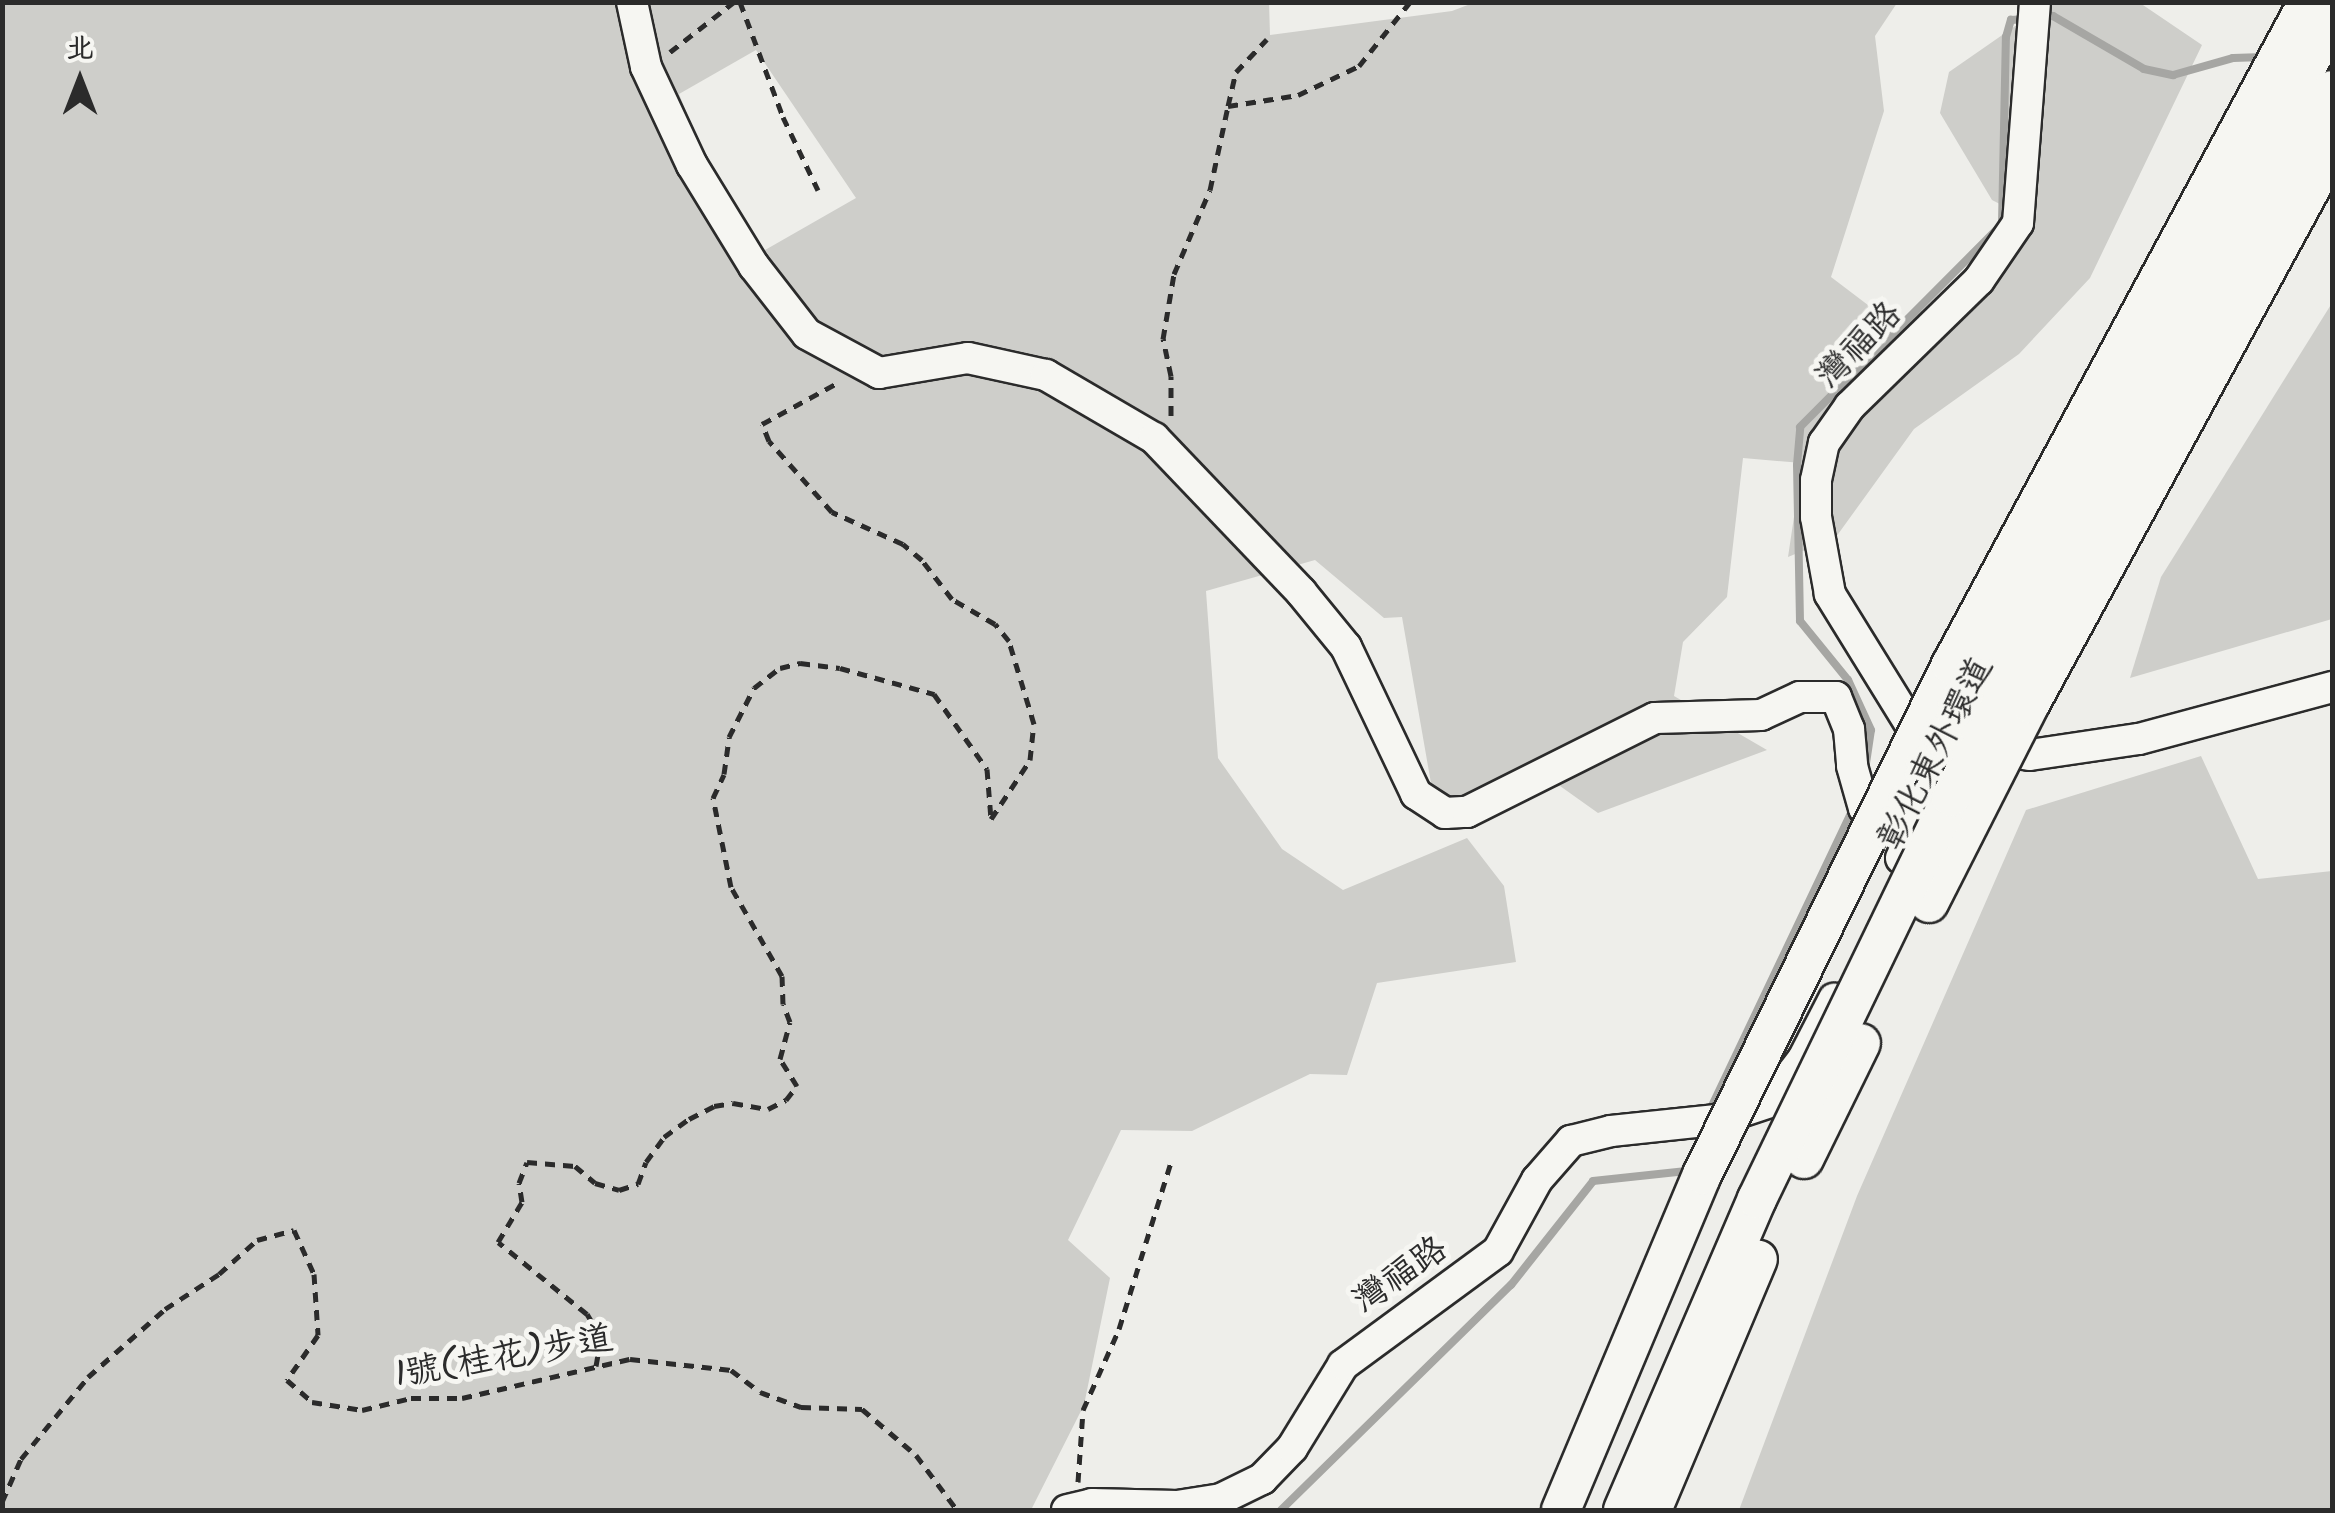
<!DOCTYPE html>
<meta charset="utf-8">
<style>
body{margin:0}
#map{position:relative;width:2335px;height:1513px;overflow:hidden;background:#eeeeea;font-family:Kalam,"LXGW WenKai TC",sans-serif}
div>[style]{position:absolute}
.green>*{inset:0;background:#cececa}
.stream>*{height:8px;margin:-4px;padding:0 4px;transform-origin:4px;border-radius:4px;background:#a6a6a3}
.path>*{height:5px;margin-top:-2.5px;transform-origin:0;background:repeating-linear-gradient(90deg,#2b2b2b 0 10px,transparent 0 18px)}
.roads{filter:drop-shadow(2px 0 #2b2b2b) drop-shadow(-2px 0 #2b2b2b) drop-shadow(0 2px #2b2b2b) drop-shadow(0 -2px #2b2b2b)}
.minor>*{height:30px;margin:-15px;padding:0 15px;transform-origin:15px;border-radius:15px;background:#f6f6f2}
.bridges{filter:drop-shadow(2px 0 #2b2b2b) drop-shadow(-2px 0 #2b2b2b) drop-shadow(0 2px #2b2b2b) drop-shadow(0 -2px #2b2b2b)}
.major-bridge>*{height:38px;margin:-19px;padding:0 19px;transform-origin:19px;border-radius:19px;background:#f6f6f2}
span{translate:-50% -50%;white-space:nowrap;text-align:center;line-height:1.15;-webkit-text-stroke:10px #f6f6f2;paint-order:stroke}
.street-label{font-size:35px;color:#2b2b2b}
.frame{position:absolute;inset:0;border:5px solid #2b2b2b;pointer-events:none}
.north{position:absolute;left:30px;top:30px;width:100px;height:100px;-webkit-text-stroke:8px #f6f6f2;paint-order:stroke;rotate:0deg;font-size:28px;font-weight:700;line-height:40px;text-align:center;color:#2b2b2b}
.north::after{content:'';display:block;margin:auto;width:35px;height:45px;background:#2b2b2b;clip-path:polygon(50% 0,100% 100%,50% 72%,0 100%)}
</style>
<div id="map">
<div class="green">
<div style="clip-path:polygon(evenodd,1269px 2px,1270px 35px,1452px 11px,1473px 3px,1897px 3px,1875px 36px,1884px 111px,1831px 277px,1889px 321px,1991px 289px,2035px 222px,1992px 200px,1940px 113px,1949px 72px,2047px 4px,2140px 3px,2202px 45px,2090px 278px,2019px 354px,1914px 429px,1836px 537px,1788px 557px,1802px 463px,1743px 458px,1727px 597px,1683px 642px,1674px 696px,1767px 750px,1598px 813px,1560px 786px,1436px 812px,1402px 617px,1384px 618px,1315px 560px,1206px 591px,1218px 758px,1282px 849px,1343px 890px,1467px 838px,1504px 886px,1516px 962px,1377px 983px,1347px 1075px,1310px 1074px,1192px 1131px,1121px 1130px,1068px 1240px,1110px 1278px,1084px 1405px,1031px 1510px,3px 1510px,3px 3px,1269px 2px,756px 50px,856px 198px,746px 261px,679px 94px,756px 50px)"></div>
<div style="clip-path:polygon(2332px 303px,2332px 619px,2130px 678px,2161px 577px)"></div>
<div style="clip-path:polygon(2201px 756px,2258px 879px,2332px 871px,2332px 1510px,1739px 1510px,1857px 1196px,2026px 810px)"></div>
</div>
<div class="stream">
<div style="left:2040px;top:17px;width:13px;rotate:-4deg"></div>
<div style="left:2053px;top:16px;width:105px;rotate:30.2deg"></div>
<div style="left:2144px;top:69px;width:30px;rotate:12deg"></div>
<div style="left:2173px;top:75px;width:62px;rotate:-15.8deg"></div>
<div style="left:2233px;top:58px;width:30px;rotate:-2deg"></div>
<div style="left:1865px;top:770px;width:40px;rotate:-81.5deg"></div>
<div style="left:1871px;top:730px;width:55px;rotate:-114.7deg"></div>
<div style="left:1848px;top:680px;width:76px;rotate:-129.1deg"></div>
<div style="left:1800px;top:621px;width:156px;rotate:-91.1deg"></div>
<div style="left:1797px;top:465px;width:38px;rotate:-85deg"></div>
<div style="left:1800px;top:427px;width:286px;rotate:-45.1deg"></div>
<div style="left:2002px;top:224px;width:187px;rotate:-88.8deg"></div>
<div style="left:2006px;top:37px;width:18px;rotate:-74deg"></div>
<div style="left:2011px;top:20px;width:15px;rotate:-4deg"></div>
<div style="left:1710px;top:1110px;width:335px;rotate:-64.6deg"></div>
<div style="left:1281px;top:1510px;width:322px;rotate:-44.4deg"></div>
<div style="left:1511px;top:1285px;width:132px;rotate:-51.7deg"></div>
<div style="left:1593px;top:1181px;width:94px;rotate:-6.1deg"></div>
<div style="left:1686px;top:1171px;width:6px;rotate:-59deg"></div>
</div>
<div class="path">
<div style="left:740px;top:2px;width:123px;rotate:69.5deg"></div>
<div style="left:783px;top:117px;width:81px;rotate:64.4deg"></div>
<div style="left:670px;top:52px;width:81px;rotate:-38deg"></div>
<div style="left:1228px;top:106px;width:35px;rotate:-77deg"></div>
<div style="left:1236px;top:72px;width:45px;rotate:-46.8deg"></div>
<div style="left:1171px;top:416px;width:40px;rotate:-90deg"></div>
<div style="left:1171px;top:376px;width:38px;rotate:-102deg"></div>
<div style="left:1163px;top:339px;width:66px;rotate:-80.4deg"></div>
<div style="left:1174px;top:274px;width:91px;rotate:-66.8deg"></div>
<div style="left:1210px;top:190px;width:86px;rotate:-77.9deg"></div>
<div style="left:1228px;top:106px;width:71px;rotate:-8.9deg"></div>
<div style="left:1298px;top:95px;width:68px;rotate:-25.4deg"></div>
<div style="left:1359px;top:66px;width:82px;rotate:-51.4deg"></div>
<div style="left:596px;top:1366px;width:29px;rotate:-80deg"></div>
<div style="left:601px;top:1337px;width:27px;rotate:-121deg"></div>
<div style="left:587px;top:1314px;width:114px;rotate:-141deg"></div>
<div style="left:498px;top:1242px;width:47px;rotate:-59deg"></div>
<div style="left:522px;top:1202px;width:19px;rotate:-99deg"></div>
<div style="left:519px;top:1183px;width:22px;rotate:-69deg"></div>
<div style="left:527px;top:1162px;width:48px;rotate:4.8deg"></div>
<div style="left:575px;top:1166px;width:26px;rotate:40deg"></div>
<div style="left:595px;top:1183px;width:25px;rotate:16deg"></div>
<div style="left:619px;top:1190px;width:20px;rotate:-18deg"></div>
<div style="left:638px;top:1184px;width:23px;rotate:-70deg"></div>
<div style="left:646px;top:1162px;width:31px;rotate:-54deg"></div>
<div style="left:664px;top:1137px;width:31px;rotate:-36deg"></div>
<div style="left:689px;top:1119px;width:28px;rotate:-27deg"></div>
<div style="left:714px;top:1106px;width:19px;rotate:-9deg"></div>
<div style="left:733px;top:1103px;width:36px;rotate:10deg"></div>
<div style="left:768px;top:1109px;width:20px;rotate:-27deg"></div>
<div style="left:786px;top:1100px;width:18px;rotate:-52deg"></div>
<div style="left:797px;top:1086px;width:32px;rotate:-122deg"></div>
<div style="left:780px;top:1059px;width:38px;rotate:-75deg"></div>
<div style="left:790px;top:1022px;width:19px;rotate:-111deg"></div>
<div style="left:783px;top:1004px;width:28px;rotate:-92deg"></div>
<div style="left:782px;top:976px;width:103px;rotate:-119.8deg"></div>
<div style="left:731px;top:887px;width:91px;rotate:-101.4deg"></div>
<div style="left:713px;top:798px;width:26px;rotate:-65deg"></div>
<div style="left:724px;top:774px;width:37px;rotate:-82deg"></div>
<div style="left:729px;top:737px;width:55px;rotate:-63deg"></div>
<div style="left:754px;top:688px;width:33px;rotate:-38deg"></div>
<div style="left:780px;top:668px;width:21px;rotate:-14deg"></div>
<div style="left:800px;top:663px;width:40px;rotate:7.1deg"></div>
<div style="left:840px;top:668px;width:98px;rotate:15.5deg"></div>
<div style="left:934px;top:694px;width:92px;rotate:54.8deg"></div>
<div style="left:987px;top:769px;width:50px;rotate:85.4deg"></div>
<div style="left:991px;top:819px;width:71px;rotate:-56.5deg"></div>
<div style="left:1030px;top:760px;width:36px;rotate:-84deg"></div>
<div style="left:1034px;top:724px;width:87px;rotate:-106.8deg"></div>
<div style="left:1009px;top:641px;width:22px;rotate:-129deg"></div>
<div style="left:995px;top:624px;width:50px;rotate:-149.8deg"></div>
<div style="left:952px;top:599px;width:49px;rotate:-127.6deg"></div>
<div style="left:922px;top:560px;width:25px;rotate:-140deg"></div>
<div style="left:903px;top:544px;width:78px;rotate:-155.7deg"></div>
<div style="left:832px;top:512px;width:95px;rotate:-131.6deg"></div>
<div style="left:769px;top:441px;width:18px;rotate:-112deg"></div>
<div style="left:762px;top:424px;width:88px;rotate:-28.6deg"></div>
<div style="left:1078px;top:1482px;width:72px;rotate:-86deg"></div>
<div style="left:1083px;top:1410px;width:89px;rotate:-66deg"></div>
<div style="left:1119px;top:1329px;width:175px;rotate:-72.7deg"></div>
<div style="left:2px;top:1502px;width:47px;rotate:-66.2deg"></div>
<div style="left:21px;top:1459px;width:106px;rotate:-50.7deg"></div>
<div style="left:88px;top:1377px;width:103px;rotate:-41.4deg"></div>
<div style="left:165px;top:1309px;width:64px;rotate:-32.9deg"></div>
<div style="left:219px;top:1274px;width:51px;rotate:-41.8deg"></div>
<div style="left:257px;top:1240px;width:38px;rotate:-15deg"></div>
<div style="left:294px;top:1230px;width:48px;rotate:65.6deg"></div>
<div style="left:314px;top:1274px;width:61px;rotate:86.2deg"></div>
<div style="left:318px;top:1335px;width:55px;rotate:124.6deg"></div>
<div style="left:287px;top:1380px;width:33px;rotate:41deg"></div>
<div style="left:312px;top:1402px;width:51px;rotate:9.1deg"></div>
<div style="left:362px;top:1410px;width:50px;rotate:-13.8deg"></div>
<div style="left:411px;top:1398px;width:51px"></div>
<div style="left:462px;top:1398px;width:172px;rotate:-13.1deg"></div>
<div style="left:630px;top:1359px;width:102px;rotate:6.2deg"></div>
<div style="left:731px;top:1370px;width:36px;rotate:37deg"></div>
<div style="left:760px;top:1392px;width:44px;rotate:20.1deg"></div>
<div style="left:801px;top:1407px;width:61px;rotate:1.9deg"></div>
<div style="left:862px;top:1409px;width:71px;rotate:40.4deg"></div>
<div style="left:916px;top:1455px;width:69px;rotate:53.3deg"></div>
</div>
<div class="roads">
<div class="minor">
<div style="left:632px;top:2px;width:66px;rotate:77.8deg"></div>
<div style="left:646px;top:67px;width:108px;rotate:64.9deg"></div>
<div style="left:692px;top:165px;width:119px;rotate:58.5deg"></div>
<div style="left:754px;top:266px;width:86px;rotate:52.1deg"></div>
<div style="left:807px;top:334px;width:82px;rotate:28.4deg"></div>
<div style="left:879px;top:373px;width:90px;rotate:-9.6deg"></div>
<div style="left:968px;top:358px;width:80px;rotate:12.3deg"></div>
<div style="left:1046px;top:375px;width:125px;rotate:30.3deg"></div>
<div style="left:1154px;top:438px;width:213px;rotate:46.3deg"></div>
<div style="left:1301px;top:592px;width:71px;rotate:50.7deg"></div>
<div style="left:1346px;top:647px;width:163px;rotate:64.5deg"></div>
<div style="left:1416px;top:794px;width:35px;rotate:33deg"></div>
<div style="left:1445px;top:813px;width:22px;rotate:-3deg"></div>
<div style="left:1467px;top:812px;width:210px;rotate:-26.6deg"></div>
<div style="left:1655px;top:718px;width:106px;rotate:-1.6deg"></div>
<div style="left:1761px;top:715px;width:43px;rotate:-24.8deg"></div>
<div style="left:1800px;top:697px;width:36px"></div>
<div style="left:1836px;top:697px;width:35px;rotate:68deg"></div>
<div style="left:1849px;top:729px;width:37px;rotate:85deg"></div>
<div style="left:1852px;top:766px;width:44px;rotate:74.1deg"></div>
<div style="left:1864px;top:808px;width:27px;rotate:28deg"></div>
<div style="left:1987px;top:749px;width:43px;rotate:7.9deg"></div>
<div style="left:2030px;top:755px;width:110px;rotate:-8.4deg"></div>
<div style="left:2139px;top:739px;width:200px;rotate:-15.1deg"></div>
<div style="left:1901px;top:858px;width:38px;rotate:-63deg"></div>
<div style="left:1918px;top:824px;width:84px;rotate:-88.6deg"></div>
<div style="left:1920px;top:740px;width:172px;rotate:-121.7deg"></div>
<div style="left:1830px;top:594px;width:78px;rotate:-100.3deg"></div>
<div style="left:1816px;top:517px;width:37px;rotate:-90deg"></div>
<div style="left:1816px;top:480px;width:38px;rotate:-78deg"></div>
<div style="left:1824px;top:443px;width:45px;rotate:-54.9deg"></div>
<div style="left:1850px;top:406px;width:180px;rotate:-44.3deg"></div>
<div style="left:1979px;top:280px;width:69px;rotate:-55.6deg"></div>
<div style="left:2018px;top:223px;width:222px;rotate:-85.6deg"></div>
<div style="left:1067px;top:1510px;width:26px;rotate:-13deg"></div>
<div style="left:1092px;top:1504px;width:85px;rotate:1.3deg"></div>
<div style="left:1176px;top:1510px;width:4px;rotate:-76deg"></div>
<div style="left:1177px;top:1506px;width:45px;rotate:-9deg"></div>
<div style="left:1221px;top:1499px;width:46px;rotate:-26deg"></div>
<div style="left:1262px;top:1479px;width:43px;rotate:-45.9deg"></div>
<div style="left:1292px;top:1448px;width:97px;rotate:-58.4deg"></div>
<div style="left:1343px;top:1365px;width:192px;rotate:-36.3deg"></div>
<div style="left:1498px;top:1251px;width:81px;rotate:-61.2deg"></div>
<div style="left:1537px;top:1180px;width:52px;rotate:-48.9deg"></div>
<div style="left:1571px;top:1141px;width:41px;rotate:-14deg"></div>
<div style="left:1611px;top:1131px;width:106px;rotate:-6deg"></div>
<div style="left:1716px;top:1120px;width:57px;rotate:-18.4deg"></div>
<div style="left:1770px;top:1102px;width:54px;rotate:-52.5deg"></div>
<div style="left:1803px;top:1059px;width:68px;rotate:-62.7deg"></div>
</div>
</div>
<div class="bridges">
<div class="major-bridge">
<div style="left:1940px;top:743px;width:822px;rotate:-61.53deg"></div>
<div style="left:1929px;top:903px;width:223px;rotate:-63.1deg"></div>
<div style="left:2030px;top:704px;width:632px;rotate:-61.45deg"></div>
<div style="left:1804px;top:1159px;width:129px;rotate:-63.8deg"></div>
<div style="left:1561px;top:1510px;width:363px;rotate:-67.2deg"></div>
<div style="left:1702px;top:1175px;width:568px;rotate:-63.98deg"></div>
<div style="left:1951px;top:665px;width:753px;rotate:-61.7deg"></div>
<div style="left:1623px;top:1510px;width:339px;rotate:-66.7deg"></div>
<div style="left:1757px;top:1199px;width:446px;rotate:-64.2deg"></div>
<div style="left:1951px;top:797px;width:803px;rotate:-61.68deg"></div>
<div style="left:1652px;top:1510px;width:272px;rotate:-67.1deg"></div>
</div>
</div>
<div class="street-label">
<span style="left:1860px;top:346px;rotate:-46deg">灣福路</span>
<span style="left:1937px;top:754px;rotate:-63deg">彰化東外環道</span>
<span style="left:1401px;top:1276px;rotate:-35deg">灣福路</span>
<span style="left:504px;top:1358px;rotate:-10deg">1號(桂花)步道</span>
</div>
<div class="frame"></div>
<div class="north">北</div>
</div>
